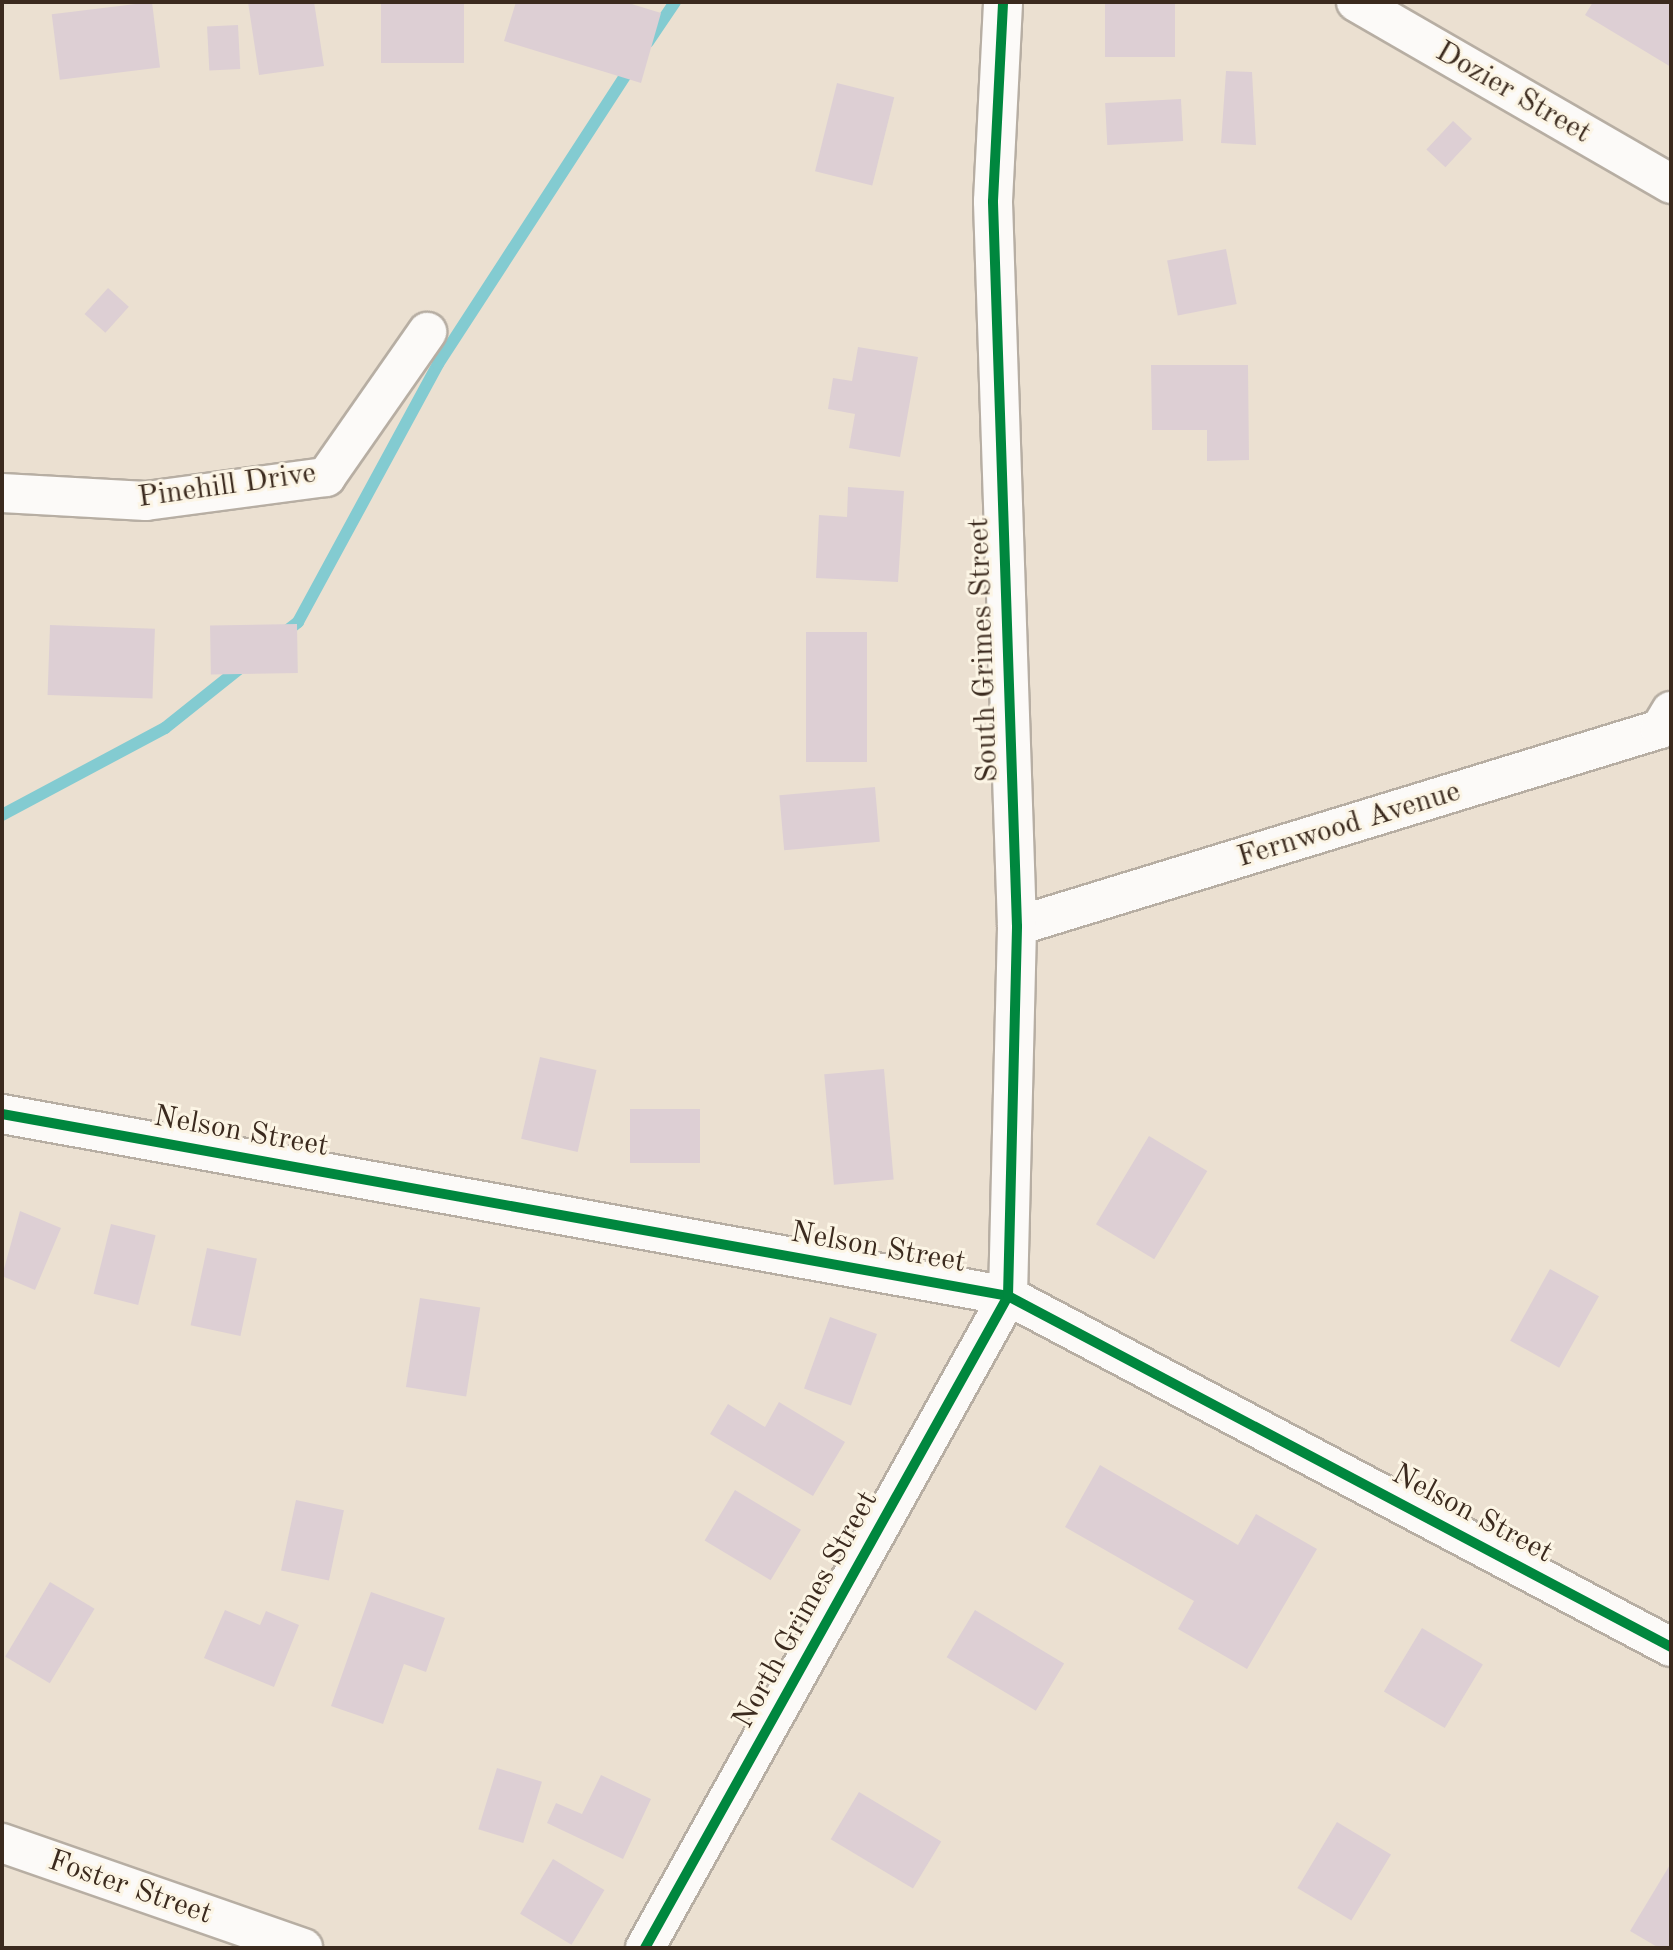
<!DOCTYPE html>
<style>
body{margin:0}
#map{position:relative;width:1673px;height:1950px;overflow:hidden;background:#ebe0d1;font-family:"Old Standard TT",serif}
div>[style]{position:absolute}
.stream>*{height:12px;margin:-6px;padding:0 6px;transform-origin:6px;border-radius:6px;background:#83cbd1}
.building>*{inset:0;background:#ddcfd4;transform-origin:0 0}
.roads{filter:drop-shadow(2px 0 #b7aea3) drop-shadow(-2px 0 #b7aea3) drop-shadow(0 2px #b7aea3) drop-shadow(0 -2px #b7aea3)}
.minor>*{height:38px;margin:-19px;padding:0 19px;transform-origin:19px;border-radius:19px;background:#fcfaf8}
.cycleway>*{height:10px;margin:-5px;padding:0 5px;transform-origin:5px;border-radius:5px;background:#00873e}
span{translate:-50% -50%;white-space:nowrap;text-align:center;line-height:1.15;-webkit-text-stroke:6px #fcf5e5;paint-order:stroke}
.street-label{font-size:30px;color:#3b2a1e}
.frame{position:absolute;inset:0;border:4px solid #3b2a1e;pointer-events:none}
</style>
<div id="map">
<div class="stream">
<div style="left:648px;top:42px;width:48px;rotate:-56deg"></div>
<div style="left:284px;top:633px;width:18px;rotate:-38deg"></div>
<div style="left:298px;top:622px;width:294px;rotate:-61.5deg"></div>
<div style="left:438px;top:364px;width:358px;rotate:-57deg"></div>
<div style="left:2px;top:815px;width:185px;rotate:-28.1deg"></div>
<div style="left:165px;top:728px;width:101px;rotate:-38.6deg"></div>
</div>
<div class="building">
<div style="left:152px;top:2px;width:66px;height:101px;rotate:83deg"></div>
<div style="clip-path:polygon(248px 2px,314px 2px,324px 66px,259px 75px)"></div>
<div style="left:381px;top:2px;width:83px;height:61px"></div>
<div style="clip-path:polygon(516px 2px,625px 2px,661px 13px,641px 83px,504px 41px)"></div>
<div style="left:1105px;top:2px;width:70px;height:55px"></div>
<div style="clip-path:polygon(1593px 2px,1671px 2px,1671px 67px,1585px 15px)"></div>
<div style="left:238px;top:25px;width:44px;height:31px;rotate:87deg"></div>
<div style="clip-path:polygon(1226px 71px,1252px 72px,1256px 145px,1221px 143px)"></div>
<div style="left:837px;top:83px;width:59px;height:91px;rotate:14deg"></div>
<div style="left:1181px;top:99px;width:42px;height:76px;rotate:87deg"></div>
<div style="left:1453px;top:121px;width:26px;height:39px;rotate:43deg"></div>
<div style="left:1226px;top:249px;width:56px;height:60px;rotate:79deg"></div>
<div style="left:108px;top:288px;width:28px;height:35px;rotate:42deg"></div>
<div style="clip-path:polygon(858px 347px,918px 357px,900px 457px,849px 448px,855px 414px,828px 409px,833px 378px,852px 381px)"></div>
<div style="clip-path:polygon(1151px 365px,1248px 365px,1249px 460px,1207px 461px,1207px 430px,1152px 430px)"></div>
<div style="clip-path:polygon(848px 487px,904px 491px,898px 582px,816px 578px,819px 515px,847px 517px)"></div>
<div style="left:297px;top:624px;width:49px;height:87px;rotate:89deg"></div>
<div style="left:50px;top:625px;width:105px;height:70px;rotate:2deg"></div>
<div style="left:806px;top:632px;width:61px;height:130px"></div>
<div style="left:875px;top:787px;width:55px;height:96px;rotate:85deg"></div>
<div style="left:540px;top:1057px;width:58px;height:84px;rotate:13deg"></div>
<div style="left:884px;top:1069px;width:111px;height:60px;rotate:85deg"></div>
<div style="left:630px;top:1109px;width:70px;height:54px"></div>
<div style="left:1149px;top:1136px;width:68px;height:103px;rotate:31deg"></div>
<div style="clip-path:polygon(20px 1211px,61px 1228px,35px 1290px,2px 1276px)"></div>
<div style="left:111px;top:1224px;width:46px;height:72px;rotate:14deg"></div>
<div style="left:207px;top:1248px;width:51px;height:79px;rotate:12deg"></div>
<div style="left:1550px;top:1269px;width:56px;height:82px;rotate:29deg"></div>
<div style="left:420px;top:1298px;width:61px;height:90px;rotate:9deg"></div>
<div style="left:830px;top:1317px;width:50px;height:76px;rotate:20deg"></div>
<div style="clip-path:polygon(779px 1402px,845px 1442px,813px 1496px,710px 1434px,728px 1404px,765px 1427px)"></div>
<div style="clip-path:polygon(1100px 1465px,1238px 1545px,1256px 1514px,1317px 1549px,1247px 1669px,1178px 1629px,1194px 1601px,1065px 1527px)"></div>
<div style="left:735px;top:1490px;width:77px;height:59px;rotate:31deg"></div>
<div style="left:296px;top:1500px;width:49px;height:72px;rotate:12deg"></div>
<div style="left:50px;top:1582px;width:52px;height:87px;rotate:31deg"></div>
<div style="clip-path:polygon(371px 1592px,445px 1618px,426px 1672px,404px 1664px,383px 1724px,331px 1706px)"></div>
<div style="clip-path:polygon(225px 1610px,260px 1625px,266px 1611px,299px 1625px,274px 1687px,204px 1658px)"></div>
<div style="left:975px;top:1610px;width:104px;height:55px;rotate:31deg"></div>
<div style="left:1422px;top:1628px;width:71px;height:74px;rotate:31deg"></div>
<div style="left:497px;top:1768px;width:47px;height:64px;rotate:17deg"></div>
<div style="clip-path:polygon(601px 1775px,651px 1799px,623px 1859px,547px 1823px,556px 1803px,582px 1814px)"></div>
<div style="left:859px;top:1792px;width:96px;height:55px;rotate:31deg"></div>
<div style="left:1337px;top:1822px;width:63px;height:77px;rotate:31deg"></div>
<div style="left:553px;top:1859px;width:60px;height:64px;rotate:31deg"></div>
<div style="clip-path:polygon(1671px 1863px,1671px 1948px,1659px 1948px,1630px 1931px)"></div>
</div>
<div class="roads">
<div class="minor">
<div style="left:1356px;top:2px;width:364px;rotate:30deg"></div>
<div style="left:2px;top:493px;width:144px;rotate:3.2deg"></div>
<div style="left:146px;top:501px;width:182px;rotate:-7.6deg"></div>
<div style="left:326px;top:477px;width:177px;rotate:-55.1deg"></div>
<div style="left:1017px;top:926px;width:673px;rotate:-17.03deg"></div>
<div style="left:1660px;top:729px;width:21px;rotate:-59deg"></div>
<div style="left:2px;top:1114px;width:1022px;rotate:10.25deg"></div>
<div style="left:1008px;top:1296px;width:750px;rotate:27.9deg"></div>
<div style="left:2px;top:1843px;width:319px;rotate:19.2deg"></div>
<div style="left:645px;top:1948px;width:746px;rotate:-60.89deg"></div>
<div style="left:1008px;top:1296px;width:370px;rotate:-88.6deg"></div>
<div style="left:1017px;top:926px;width:725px;rotate:-91.9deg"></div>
<div style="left:993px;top:201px;width:199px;rotate:-87.1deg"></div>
</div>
</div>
<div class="cycleway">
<div style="left:2px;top:1114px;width:1022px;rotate:10.25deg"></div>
<div style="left:1008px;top:1296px;width:750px;rotate:27.9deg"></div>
<div style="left:645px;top:1948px;width:746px;rotate:-60.89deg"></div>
<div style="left:1008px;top:1296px;width:370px;rotate:-88.6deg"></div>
<div style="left:1017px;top:926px;width:725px;rotate:-91.9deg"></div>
<div style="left:993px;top:201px;width:199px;rotate:-87.1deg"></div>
</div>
<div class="street-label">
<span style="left:1513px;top:93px;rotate:30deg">Dozier Street</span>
<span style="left:227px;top:486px;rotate:-8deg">Pinehill Drive</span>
<span style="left:984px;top:650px;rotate:-92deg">South Grimes Street</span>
<span style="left:1349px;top:825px;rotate:-17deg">Fernwood Avenue</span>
<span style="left:241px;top:1132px;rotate:10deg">Nelson Street</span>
<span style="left:878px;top:1248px;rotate:10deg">Nelson Street</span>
<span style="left:1472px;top:1514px;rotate:28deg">Nelson Street</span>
<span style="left:806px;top:1610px;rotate:-61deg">North Grimes Street</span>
<span style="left:130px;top:1888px;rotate:19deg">Foster Street</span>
</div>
<div class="frame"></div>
</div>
